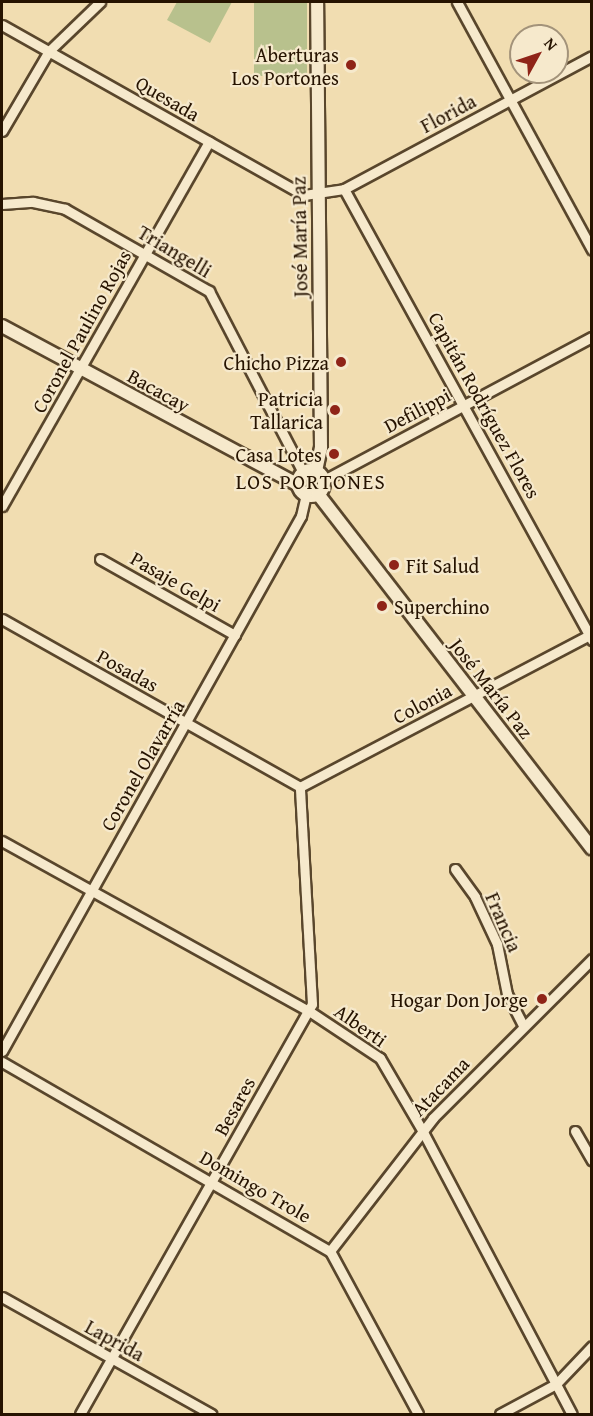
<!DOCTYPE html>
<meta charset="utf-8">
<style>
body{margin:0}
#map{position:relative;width:593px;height:1416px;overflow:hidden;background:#f1ddb1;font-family:"Gentium Book Plus",serif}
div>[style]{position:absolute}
.green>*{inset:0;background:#b8c18d;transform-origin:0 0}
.roads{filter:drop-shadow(2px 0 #59462c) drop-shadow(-2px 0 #59462c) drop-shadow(0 2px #59462c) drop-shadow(0 -2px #59462c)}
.minor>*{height:9px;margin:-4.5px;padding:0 4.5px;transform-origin:4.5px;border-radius:4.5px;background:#f6e9cc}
.tertiary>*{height:12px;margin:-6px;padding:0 6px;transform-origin:6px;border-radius:6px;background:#f6e9cc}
.tertiary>.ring{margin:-6px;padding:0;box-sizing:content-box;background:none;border:12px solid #f6e9cc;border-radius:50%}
.dots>*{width:16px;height:16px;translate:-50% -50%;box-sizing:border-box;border:3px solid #f6e9cc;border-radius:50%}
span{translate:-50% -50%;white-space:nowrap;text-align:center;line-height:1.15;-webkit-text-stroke:4.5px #f6e9cc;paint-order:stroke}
.poi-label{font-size:20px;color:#261300}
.right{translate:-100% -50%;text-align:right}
.left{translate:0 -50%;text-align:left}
.street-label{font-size:20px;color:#261300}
.neighbourhood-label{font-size:21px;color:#261300;letter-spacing:1.5px}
.frame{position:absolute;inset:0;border:3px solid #261300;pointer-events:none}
.north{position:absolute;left:509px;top:24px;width:60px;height:60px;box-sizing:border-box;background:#f6e9cc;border:2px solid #a3937a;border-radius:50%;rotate:50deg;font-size:16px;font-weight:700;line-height:24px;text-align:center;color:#261300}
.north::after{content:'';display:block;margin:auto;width:21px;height:27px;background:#8f2418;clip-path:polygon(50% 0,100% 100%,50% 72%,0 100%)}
</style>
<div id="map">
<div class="green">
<div style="clip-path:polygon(177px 2px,232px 2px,210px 43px,167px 20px)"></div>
<div style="left:254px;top:2px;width:53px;height:74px"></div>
</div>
<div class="roads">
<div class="minor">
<div style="left:457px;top:2px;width:282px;rotate:61.4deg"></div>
<div style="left:2px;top:25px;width:347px;rotate:29.4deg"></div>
<div style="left:304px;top:195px;width:40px;rotate:-8.5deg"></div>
<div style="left:344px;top:189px;width:281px;rotate:-28.2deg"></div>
<div style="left:2px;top:131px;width:93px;rotate:-59.6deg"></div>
<div style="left:49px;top:51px;width:71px;rotate:-43.9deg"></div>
<div style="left:344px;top:189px;width:515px;rotate:61.19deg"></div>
<div style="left:2px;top:204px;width:31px;rotate:-4deg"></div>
<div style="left:33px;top:202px;width:33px;rotate:12deg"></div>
<div style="left:65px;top:209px;width:166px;rotate:29.7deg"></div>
<div style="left:209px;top:291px;width:204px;rotate:62.6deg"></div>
<div style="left:324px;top:480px;width:304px;rotate:-28.1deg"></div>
<div style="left:2px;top:506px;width:419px;rotate:-60.4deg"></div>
<div style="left:100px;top:559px;width:155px;rotate:29.4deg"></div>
<div style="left:2px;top:619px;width:342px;rotate:29.4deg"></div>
<div style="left:300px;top:787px;width:330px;rotate:-27.7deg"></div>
<div style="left:2px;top:841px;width:351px;rotate:29deg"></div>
<div style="left:309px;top:1011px;width:85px;rotate:33.5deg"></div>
<div style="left:380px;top:1058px;width:83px;rotate:59.7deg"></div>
<div style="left:422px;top:1130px;width:321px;rotate:62.2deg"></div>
<div style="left:455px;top:869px;width:34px;rotate:54deg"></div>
<div style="left:475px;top:897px;width:52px;rotate:64.9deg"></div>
<div style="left:497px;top:944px;width:51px;rotate:78.7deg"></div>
<div style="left:507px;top:994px;width:36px;rotate:63deg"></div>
<div style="left:2px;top:1051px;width:613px;rotate:-60.8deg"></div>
<div style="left:301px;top:516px;width:22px;rotate:-77deg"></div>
<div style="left:2px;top:1062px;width:379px;rotate:30deg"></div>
<div style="left:330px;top:1251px;width:185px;rotate:61.6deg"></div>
<div style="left:575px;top:1131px;width:34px;rotate:60deg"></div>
<div style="left:330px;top:1251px;width:168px;rotate:-52.2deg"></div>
<div style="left:433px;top:1118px;width:225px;rotate:-45deg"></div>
<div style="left:2px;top:1297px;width:240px;rotate:29.2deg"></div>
<div style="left:80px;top:1414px;width:471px;rotate:-60.5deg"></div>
<div style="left:312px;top:1004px;width:217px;rotate:-93.2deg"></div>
<div style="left:500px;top:1414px;width:64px;rotate:-28.2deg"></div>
<div style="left:556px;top:1384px;width:52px;rotate:-46.5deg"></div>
</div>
<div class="tertiary">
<div style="left:2px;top:326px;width:336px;rotate:28.2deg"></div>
<div class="ring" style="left:298px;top:470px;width:14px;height:14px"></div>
<div style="left:316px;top:471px;width:24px;rotate:-78deg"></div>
<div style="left:321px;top:448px;width:446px;rotate:-90.5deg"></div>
<div style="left:318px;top:494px;width:448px;rotate:52.3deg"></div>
</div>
</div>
<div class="dots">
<div style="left:351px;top:65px;background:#8f2418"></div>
<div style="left:341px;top:362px;background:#8f2418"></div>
<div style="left:335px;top:410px;background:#8f2418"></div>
<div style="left:334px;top:454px;background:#8f2418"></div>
<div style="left:394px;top:565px;background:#8f2418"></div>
<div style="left:382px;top:606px;background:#8f2418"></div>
<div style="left:542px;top:999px;background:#8f2418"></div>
</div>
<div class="poi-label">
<span class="right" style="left:339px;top:66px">Aberturas<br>Los Portones</span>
<span class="right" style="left:329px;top:362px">Chicho Pizza</span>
<span class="right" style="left:323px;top:410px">Patricia<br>Tallarica</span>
<span class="right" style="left:322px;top:454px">Casa Lotes</span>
<span class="left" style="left:406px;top:565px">Fit Salud</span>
<span class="left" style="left:394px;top:606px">Superchino</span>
<span class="right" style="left:528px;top:999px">Hogar Don Jorge</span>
</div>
<div class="street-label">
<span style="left:168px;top:98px;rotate:30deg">Quesada</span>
<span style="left:448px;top:113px;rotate:-28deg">Florida</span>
<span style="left:299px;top:237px;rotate:-91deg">José María Paz</span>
<span style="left:175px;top:251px;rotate:31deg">Triangelli</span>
<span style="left:81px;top:331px;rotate:-61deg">Coronel Paulino Rojas</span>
<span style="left:159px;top:390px;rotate:29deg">Bacacay</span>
<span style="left:485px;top:405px;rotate:61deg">Capitán Rodríguez Flores</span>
<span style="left:417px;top:410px;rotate:-28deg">Defilippi</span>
<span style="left:176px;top:581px;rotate:30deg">Pasaje Gelpi</span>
<span style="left:128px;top:670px;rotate:29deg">Posadas</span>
<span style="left:492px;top:688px;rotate:52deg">José María Paz</span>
<span style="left:422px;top:703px;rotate:-28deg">Colonia</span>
<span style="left:142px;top:765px;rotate:-60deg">Coronel Olavarría</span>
<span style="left:504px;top:922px;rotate:67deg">Francia</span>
<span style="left:361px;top:1025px;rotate:35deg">Alberti</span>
<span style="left:440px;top:1086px;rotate:-46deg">Atacama</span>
<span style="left:234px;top:1106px;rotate:-61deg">Besares</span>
<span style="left:256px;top:1186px;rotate:30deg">Domingo Trole</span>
<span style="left:115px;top:1340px;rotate:29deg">Laprida</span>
</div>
<div class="neighbourhood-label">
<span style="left:311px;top:482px">LOS PORTONES</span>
</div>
<div class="frame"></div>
<div class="north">N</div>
</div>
